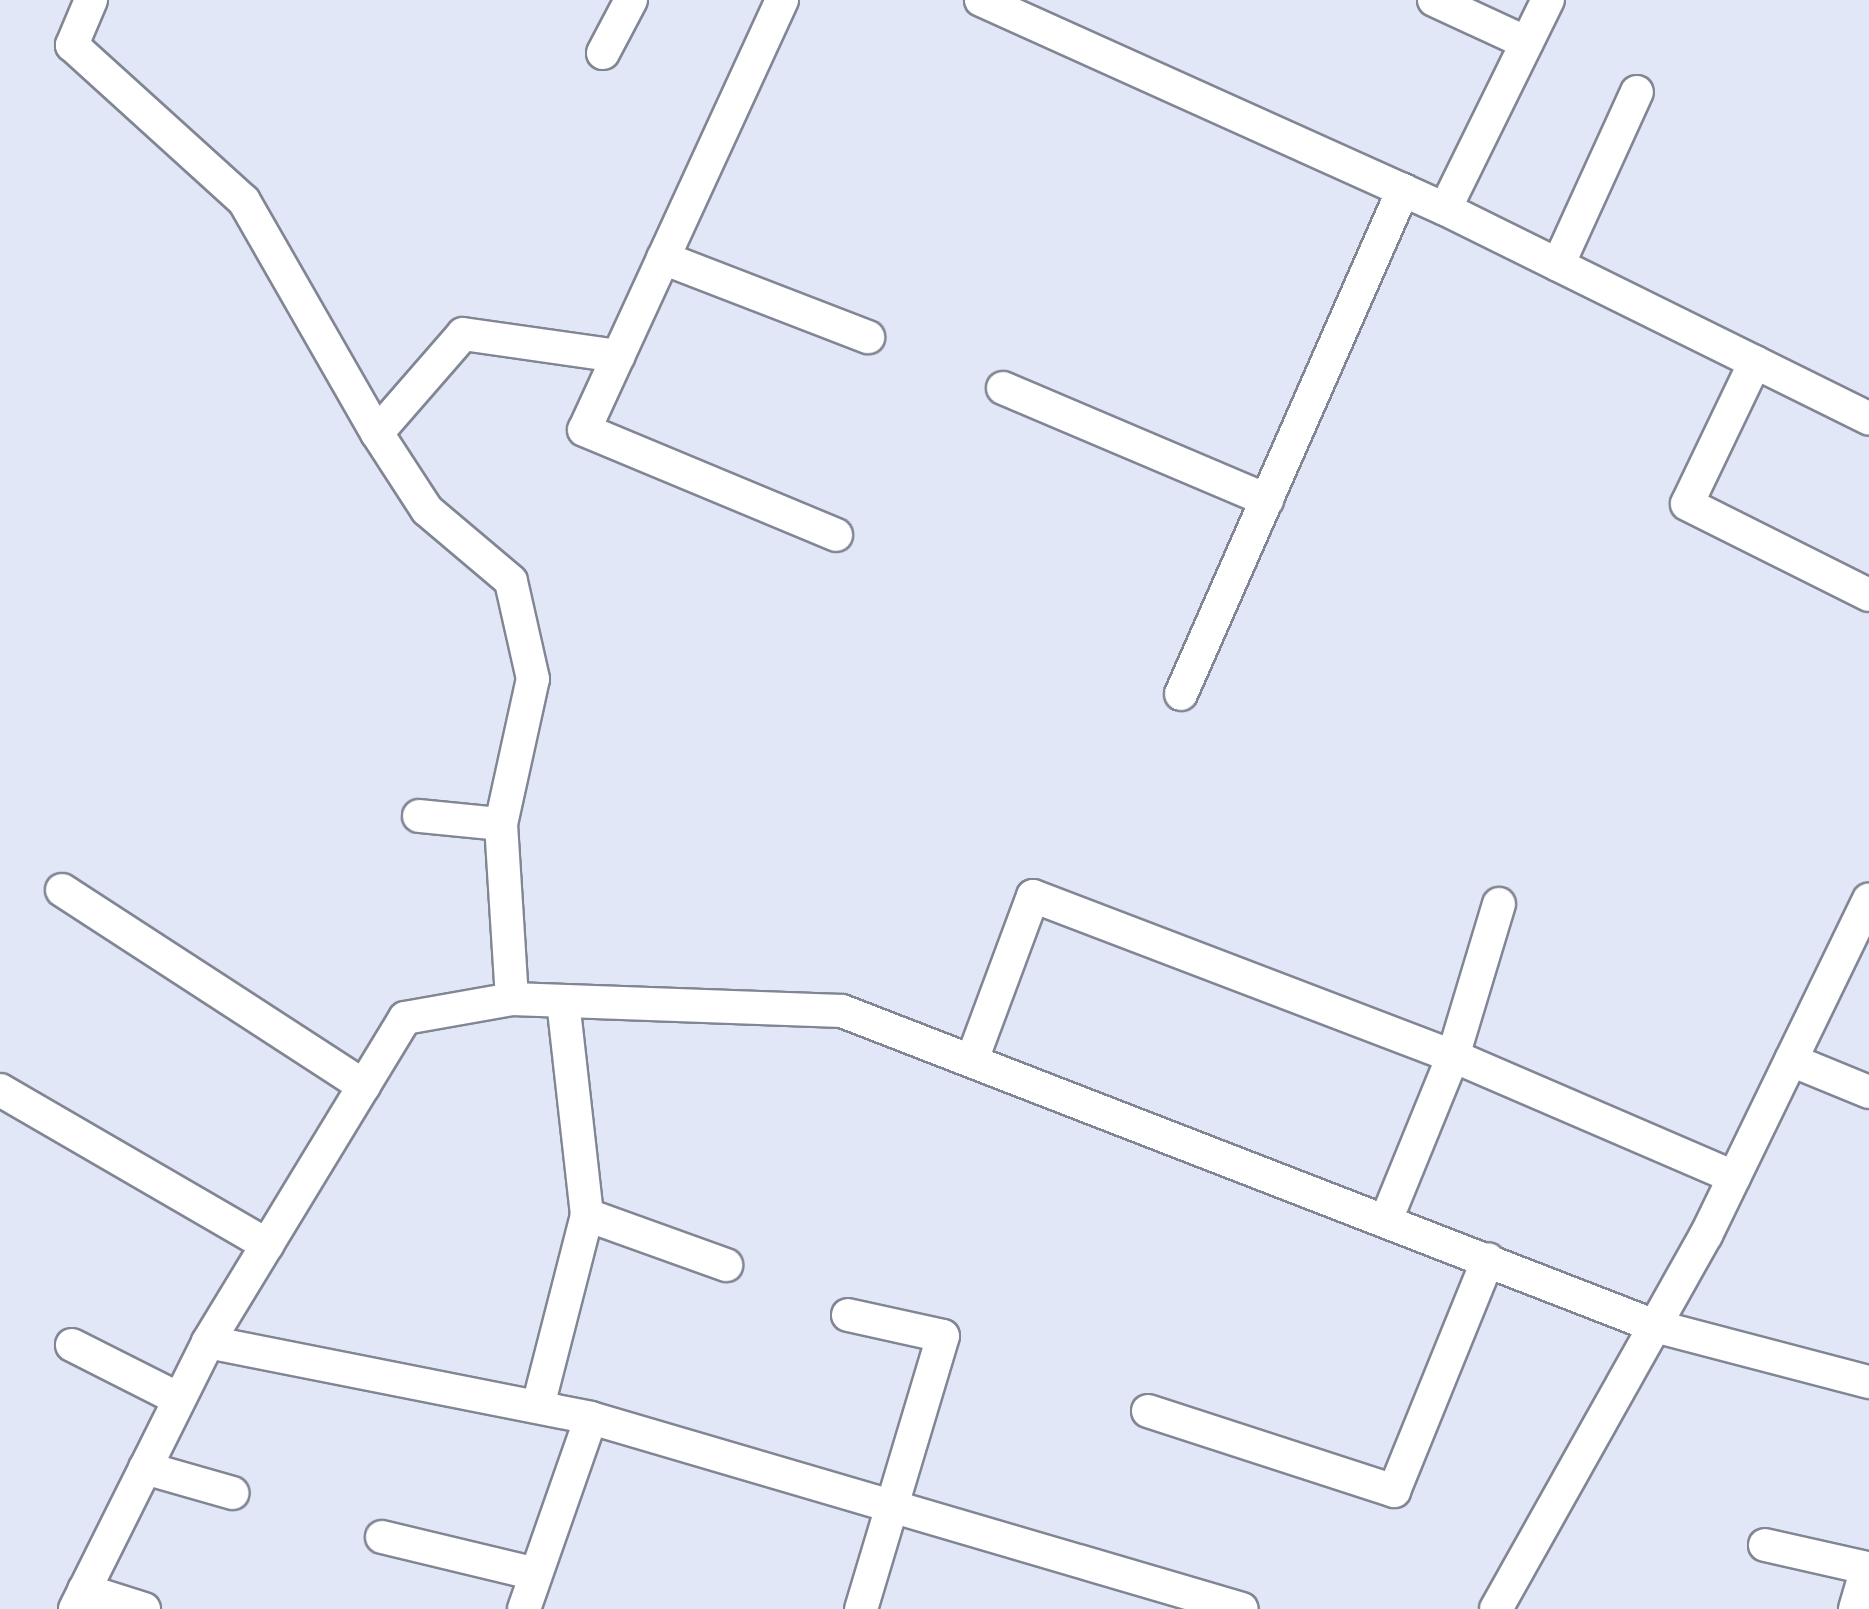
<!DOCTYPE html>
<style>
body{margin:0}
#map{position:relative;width:1869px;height:1609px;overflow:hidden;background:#e1e7f7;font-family:"Titillium Web",sans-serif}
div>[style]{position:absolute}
.roads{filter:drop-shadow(2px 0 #818694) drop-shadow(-2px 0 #818694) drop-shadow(0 2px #818694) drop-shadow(0 -2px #818694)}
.street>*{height:32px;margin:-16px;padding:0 16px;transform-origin:16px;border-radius:16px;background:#fff}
span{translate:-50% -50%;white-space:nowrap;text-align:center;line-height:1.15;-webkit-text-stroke:8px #fff;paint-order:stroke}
</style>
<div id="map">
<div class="roads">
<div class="street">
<div style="left:91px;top:0;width:49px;rotate:112.9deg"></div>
<div style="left:72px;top:45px;width:232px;rotate:42.2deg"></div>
<div style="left:244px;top:201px;width:267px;rotate:60.2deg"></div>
<div style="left:782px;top:0;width:473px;rotate:114.7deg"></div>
<div style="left:584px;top:430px;width:273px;rotate:22.6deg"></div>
<div style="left:981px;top:0;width:509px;rotate:24.25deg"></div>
<div style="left:1445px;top:209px;width:473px;rotate:26.3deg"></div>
<div style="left:1434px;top:0;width:102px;rotate:24.8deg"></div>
<div style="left:603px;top:53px;width:60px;rotate:-62.2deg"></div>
<div style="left:1445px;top:209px;width:233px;rotate:-63.8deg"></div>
<div style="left:663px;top:258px;width:220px;rotate:21.1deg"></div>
<div style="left:1558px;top:265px;width:190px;rotate:-65.5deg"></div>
<div style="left:1755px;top:362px;width:157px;rotate:115.6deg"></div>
<div style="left:1687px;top:504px;width:203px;rotate:26.6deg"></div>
<div style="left:1003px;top:388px;width:287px;rotate:23deg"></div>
<div style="left:1181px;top:694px;width:551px;rotate:-66.23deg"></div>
<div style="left:419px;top:816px;width:82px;rotate:5.6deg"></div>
<div style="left:62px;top:890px;width:360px;rotate:33deg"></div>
<div style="left:1499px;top:904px;width:159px;rotate:106.8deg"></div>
<div style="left:1453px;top:1056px;width:306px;rotate:23.3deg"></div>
<div style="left:512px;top:999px;width:175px;rotate:-93.6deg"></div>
<div style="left:501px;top:824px;width:148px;rotate:-77.6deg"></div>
<div style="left:533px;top:679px;width:100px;rotate:-102.7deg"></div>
<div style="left:511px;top:581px;width:110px;rotate:-139.8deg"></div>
<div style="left:427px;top:510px;width:92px;rotate:-123deg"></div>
<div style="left:377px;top:433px;width:131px;rotate:-49deg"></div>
<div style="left:463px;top:334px;width:157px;rotate:8.1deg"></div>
<div style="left:972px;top:1060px;width:175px;rotate:-69.6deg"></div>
<div style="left:1033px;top:896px;width:449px;rotate:20.9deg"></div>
<div style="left:1453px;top:1056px;width:175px;rotate:112.2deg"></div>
<div style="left:1791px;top:1060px;width:84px;rotate:22.3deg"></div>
<div style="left:0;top:1090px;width:309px;rotate:30.1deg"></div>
<div style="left:587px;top:1215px;width:148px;rotate:19.8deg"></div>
<div style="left:848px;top:1315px;width:97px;rotate:12.5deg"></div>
<div style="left:943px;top:1336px;width:285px;rotate:106.7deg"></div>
<div style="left:208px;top:1342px;width:390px;rotate:11.2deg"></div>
<div style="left:591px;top:1418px;width:678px;rotate:16.35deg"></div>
<div style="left:72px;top:1345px;width:120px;rotate:26.8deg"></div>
<div style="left:538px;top:1406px;width:197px;rotate:-75.6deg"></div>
<div style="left:587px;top:1215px;width:215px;rotate:-96.4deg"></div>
<div style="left:1148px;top:1411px;width:259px;rotate:18deg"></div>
<div style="left:1394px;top:1491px;width:250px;rotate:-67.9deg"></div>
<div style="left:145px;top:1468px;width:91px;rotate:16deg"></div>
<div style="left:382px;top:1537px;width:158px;rotate:13.5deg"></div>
<div style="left:1765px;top:1545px;width:105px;rotate:12.7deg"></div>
<div style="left:1867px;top:1568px;width:43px;rotate:106.3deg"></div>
<div style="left:84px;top:1590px;width:63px;rotate:17.6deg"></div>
<div style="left:75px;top:1609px;width:298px;rotate:-63.5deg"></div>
<div style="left:208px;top:1342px;width:379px;rotate:-58.7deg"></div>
<div style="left:405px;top:1018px;width:109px;rotate:-10.1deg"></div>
<div style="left:512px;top:999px;width:330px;rotate:2.1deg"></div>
<div style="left:842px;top:1011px;width:872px;rotate:21.18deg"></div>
<div style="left:1655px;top:1326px;width:221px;rotate:14.7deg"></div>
<div style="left:524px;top:1609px;width:202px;rotate:-70.7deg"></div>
<div style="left:1496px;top:1609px;width:429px;rotate:-60.7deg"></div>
<div style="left:1706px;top:1235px;width:373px;rotate:-64.1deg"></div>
</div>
</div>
</div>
